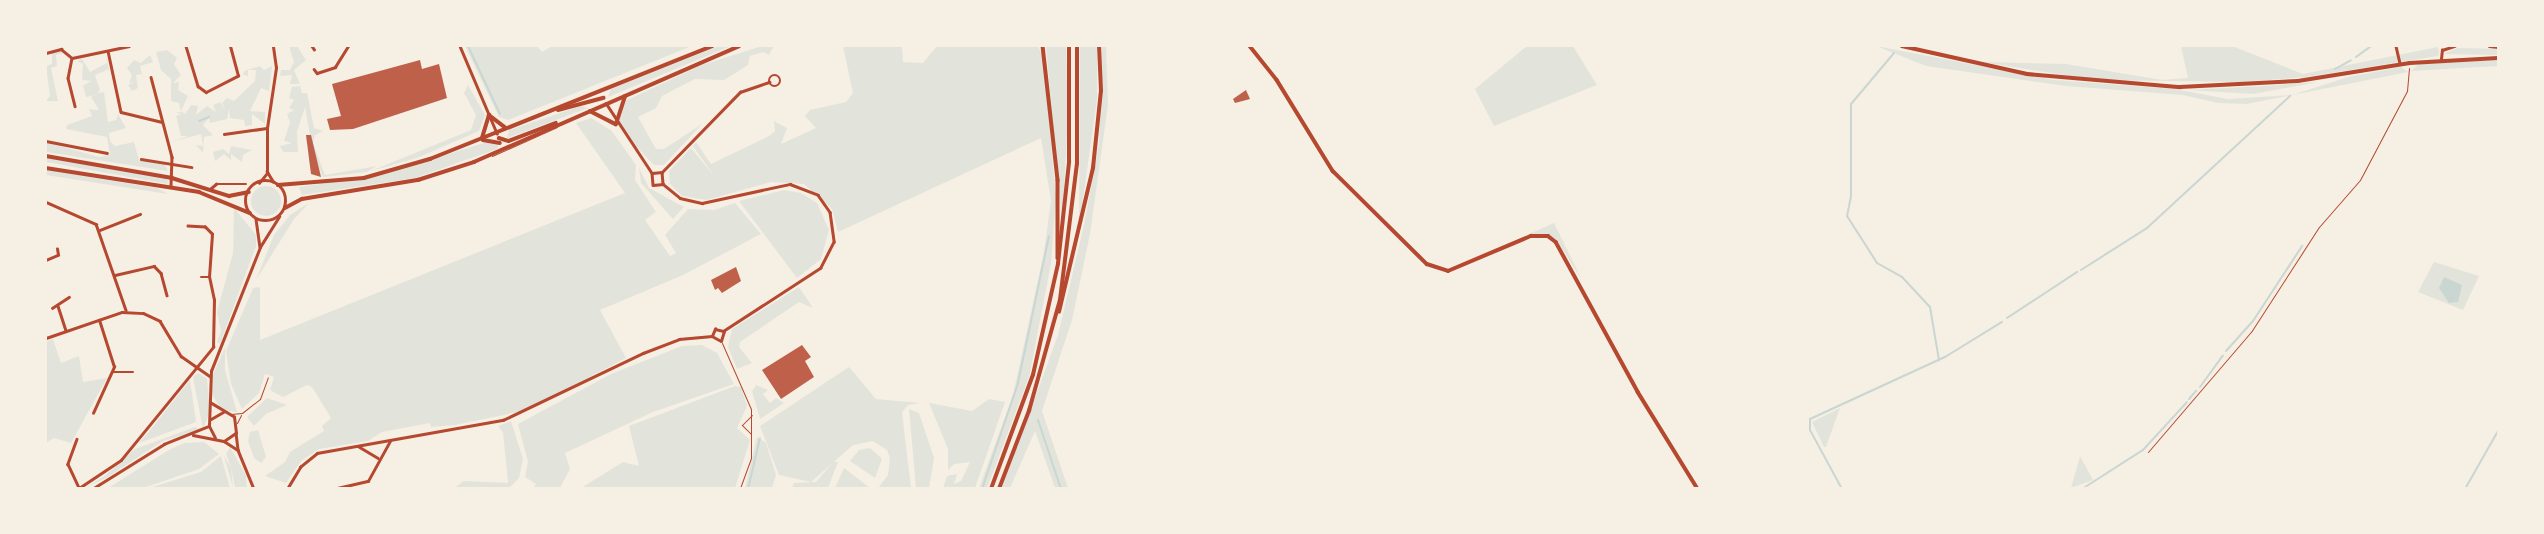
<!DOCTYPE html>
<style>
body{margin:0}
#map{position:relative;width:2544px;height:534px;overflow:hidden;background:#f6efe4;font-family:"Nunito Sans",sans-serif}
div>[style]{position:absolute}
.green>*{inset:0;background:#e2e4dc}
.round{border-radius:50%}
.water>*{inset:0;background:#c9d6d2}
.stream>*{height:2px;margin:-1px;padding:0 1px;transform-origin:1px;border-radius:1px;background:#c9d6d2}
.building>*{inset:0;background:#bf614a}
.path>*{height:1px;margin:-0.5px;padding:0 0.5px;transform-origin:0.5px;border-radius:0.5px;background:#b5482f}
.service>*{height:1px;margin:-0.5px;padding:0 0.5px;transform-origin:0.5px;border-radius:0.5px;background:#b5482f}
.minor>*{height:2.5px;margin:-1.25px;padding:0 1.25px;transform-origin:1.25px;border-radius:1.25px;background:#b5482f}
.minor>.ring{margin:-1.25px;padding:0;box-sizing:content-box;background:none;border:2.5px solid #b5482f;border-radius:50%}
.tertiary>*{height:2.5px;margin:-1.25px;padding:0 1.25px;transform-origin:1.25px;border-radius:1.25px;background:#b5482f}
.secondary>*{height:3.5px;margin:-1.75px;padding:0 1.75px;transform-origin:1.75px;border-radius:1.75px;background:#b5482f}
.primary>*{height:3.5px;margin:-1.75px;padding:0 1.75px;transform-origin:1.75px;border-radius:1.75px;background:#b5482f}
.primary>.ring{margin:-1.75px;padding:0;box-sizing:content-box;background:none;border:3.5px solid #b5482f;border-radius:50%}
.trunk>*{height:3.5px;margin:-1.75px;padding:0 1.75px;transform-origin:1.75px;border-radius:1.75px;background:#b5482f}
span{translate:-50% -50%;white-space:nowrap;text-align:center;line-height:1.15;-webkit-text-stroke:6px #f6efe4;paint-order:stroke}
.frame{position:absolute;inset:0;border:47px solid #f6efe4;pointer-events:none}
</style>
<div id="map">
<div class="green">
<div style="clip-path:polygon(289px 46px,297px 46px,306px 60px,294px 70px,300px 84px,290px 84px,292px 75px,280px 76px,281px 70px,290px 70px,294px 62px)"></div>
<div style="clip-path:polygon(465px 46px,537px 46px,542px 52px,552px 46px,692px 46px,508px 120px,499px 117px)"></div>
<div style="clip-path:polygon(719px 46px,731px 46px,608px 97px,611px 89px)"></div>
<div style="clip-path:polygon(762px 46px,774px 46px,769px 55px,763px 52px,750px 56px,748px 65px,724px 80px,695px 79px,662px 96px,656px 108px,638px 117px,656px 149px,664px 149px,702px 124px,664px 165px,654px 165px,628px 138px,619px 122px,623px 102px,702px 65px)"></div>
<div style="clip-path:polygon(843px 46px,902px 46px,903px 62px,923px 63px,937px 46px,1038px 46px,1043px 57px,1056px 197px,1051px 264px,1029px 377px,987px 488px,979px 488px,1013px 395px,1044px 252px,1051px 201px,1041px 138px,838px 232px,832px 209px,804px 184px,771px 182px,707px 200px,682px 196px,670px 184px,669px 171px,691px 148px,714px 176px,693px 146px,696px 142px,711px 164px,769px 136px,775px 131px,774px 121px,787px 128px,781px 144px,816px 128px,805px 116px,810px 110px,846px 102px,853px 93px)"></div>
<div style="clip-path:polygon(1046px 46px,1066px 46px,1068px 119px,1062px 223px)"></div>
<div style="clip-path:polygon(1080px 46px,1097px 46px,1097px 100px,1079px 227px)"></div>
<div style="clip-path:polygon(1102px 46px,1106px 46px,1108px 105px,1090px 234px,1072px 320px,1042px 411px,1068px 488px,1055px 488px,1035px 431px,1010px 488px,1002px 488px,1058px 335px,1084px 225px,1099px 143px)"></div>
<div style="clip-path:polygon(1527px 46px,1573px 46px,1597px 85px,1494px 126px,1475px 89px)"></div>
<div style="clip-path:polygon(1876px 46px,2054px 80px,2175px 89px,2228px 99px,2292px 95px,2348px 77px,2401px 67px,2408px 72px,2247px 104px,2218px 103px,2183px 95px,2066px 86px,1926px 66px)"></div>
<div style="clip-path:polygon(2181px 46px,2232px 46px,2303px 74px,2438px 47px,2439px 52px,2438px 56px,2306px 77px,2241px 82px,2095px 80px,1982px 62px,2066px 64px,2162px 80px,2188px 78px)"></div>
<div style="clip-path:polygon(2458px 48px,2498px 49px,2498px 55px,2443px 54px)"></div>
<div style="clip-path:polygon(61px 50px,64px 53px,56px 55px,57px 66px,51px 68px,58px 101px,46px 101px,50px 96px,46px 66px,52px 64px,52px 52px)"></div>
<div style="clip-path:polygon(167px 50px,177px 58px,174px 64px,181px 75px,173px 83px,179px 82px,178px 90px,188px 96px,181px 111px,185px 114px,191px 105px,198px 106px,196px 115px,207px 106px,216px 112px,213px 105px,220px 102px,225px 110px,222px 103px,227px 98px,234px 101px,255px 81px,256px 70px,248px 70px,248px 76px,243px 75px,244px 71px,260px 66px,264px 70px,272px 66px,269px 91px,261px 88px,250px 111px,265px 112px,265px 124px,252px 114px,252px 125px,245px 126px,244px 120px,230px 118px,229px 109px,227px 119px,210px 123px,209px 118px,203px 125px,213px 135px,204px 137px,203px 153px,196px 145px,203px 146px,201px 134px,172px 142px,188px 136px,181px 136px,176px 116px,182px 114px,175px 113px,181px 112px,179px 103px,171px 101px,171px 79px,161px 70px,156px 52px)"></div>
<div style="clip-path:polygon(150px 55px,153px 62px,140px 66px,143px 79px,141px 74px,136px 75px,138px 88px,132px 91px,128px 85px,134px 82px,129px 83px,132px 75px,127px 68px,134px 60px,141px 63px)"></div>
<div style="clip-path:polygon(106px 57px,109px 69px,95px 75px,100px 90px,97px 93px,104px 92px,108px 122px,116px 120px,118px 114px,126px 128px,109px 133px,110px 141px,115px 146px,134px 142px,139px 160px,164px 164px,168px 171px,46px 152px,46px 142px,99px 157px,110px 155px,107px 137px,66px 129px,67px 125px,92px 116px,89px 109px,99px 110px,91px 97px,96px 95px,86px 97px,83px 86px,91px 81px,82px 80px,83px 64px,77px 61px,82px 59px,90px 72px,107px 63px)"></div>
<div style="clip-path:polygon(2498px 60px,2498px 66px,2411px 71px,2419px 64px)"></div>
<div style="clip-path:polygon(2318px 82px,2253px 94px,2188px 90px,2264px 86px)"></div>
<div style="clip-path:polygon(468px 85px,485px 115px,479px 131px,417px 158px,371px 171px,471px 130px,476px 115px,464px 93px)"></div>
<div style="clip-path:polygon(300px 86px,302px 93px,307px 93px,314px 128px,323px 131px,315px 135px,313px 143px,325px 175px,377px 166px,367px 172px,323px 177px,313px 153px,305px 107px,297px 132px,298px 152px,283px 152px,280px 146px,292px 143px,284px 141px,290px 122px,287px 114px,294px 110px,289px 108px,294px 100px,289px 98px,292px 87px)"></div>
<div style="clip-path:polygon(581px 106px,588px 108px,507px 138px,509px 130px)"></div>
<div style="clip-path:polygon(591px 118px,611px 130px,636px 165px,635px 180px,656px 212px,645px 220px,670px 256px,676px 253px,665px 235px,688px 209px,714px 210px,735px 203px,761px 234px,683px 275px,600px 310px,626px 358px,551px 397px,518px 412px,455px 425px,431px 427px,430px 423px,382px 432px,368px 441px,319px 449px,301px 461px,286px 483px,265px 476px,285px 462px,290px 452px,324px 431px,322px 426px,331px 418px,312px 387px,307px 385px,283px 397px,270px 390px,274px 377px,265px 374px,259px 393px,242px 409px,231px 384px,226px 351px,253px 288px,260px 287px,260px 340px,625px 193px,576px 123px)"></div>
<div style="clip-path:polygon(490px 141px,498px 144px,497px 149px,415px 178px,302px 195px,299px 187px,382px 175px)"></div>
<div style="clip-path:polygon(231px 146px,252px 150px,243px 155px,242px 162px,231px 154px,231px 160px,224px 154px,215px 161px,213px 152px,223px 149px,229px 154px)"></div>
<div style="clip-path:polygon(46px 158px,143px 174px,167px 179px,168px 184px,46px 162px)"></div>
<div style="clip-path:polygon(639px 168px,649px 188px,684px 207px,673px 219px,641px 183px)"></div>
<div style="clip-path:polygon(46px 170px,157px 188px,168px 194px,46px 175px)"></div>
<div class="round" style="left:251px;top:186px;width:30px;height:30px"></div>
<div style="clip-path:polygon(784px 190px,801px 193px,817px 203px,829px 230px,821px 259px,797px 278px,739px 201px)"></div>
<div style="clip-path:polygon(309px 203px,294px 219px,256px 280px,274px 235px,290px 215px)"></div>
<div style="clip-path:polygon(234px 208px,256px 235px,256px 246px,220px 344px,217px 342px,221px 331px,217px 312px,233px 253px)"></div>
<div style="clip-path:polygon(1554px 223px,1582px 280px,1556px 239px,1527px 235px)"></div>
<div style="clip-path:polygon(2434px 262px,2479px 276px,2463px 310px,2418px 292px)"></div>
<div style="clip-path:polygon(799px 287px,813px 308px,799px 302px,740px 342px,739px 347px,752px 363px,737px 369px,728px 347px,732px 329px)"></div>
<div style="clip-path:polygon(53px 339px,61px 363px,79px 356px,83px 382px,107px 378px,71px 443px,54px 438px,46px 443px,46px 342px)"></div>
<div style="clip-path:polygon(702px 345px,717px 353px,734px 384px,653px 412px,565px 453px,570px 469px,560px 488px,533px 488px,536px 484px,525px 477px,528px 462px,518px 424px,611px 374px,682px 346px)"></div>
<div style="clip-path:polygon(225px 347px,225px 370px,237px 412px,221px 410px,212px 394px,213px 375px)"></div>
<div style="clip-path:polygon(849px 367px,876px 399px,920px 403px,908px 405px,902px 412px,911px 488px,878px 488px,888px 475px,890px 458px,887px 450px,873px 441px,853px 445px,811px 482px,779px 475px,760px 426px)"></div>
<div style="clip-path:polygon(198px 373px,207px 379px,210px 411px,203px 429px,193px 377px)"></div>
<div style="clip-path:polygon(190px 380px,196px 422px,139px 443px,148px 433px)"></div>
<div style="clip-path:polygon(756px 385px,768px 390px,763px 394px,770px 403px,776px 398px,784px 403px,760px 419px,752px 391px)"></div>
<div style="clip-path:polygon(735px 386px,741px 387px,747px 406px,737px 428px,750px 440px,735px 488px,581px 488px,623px 462px,639px 466px,629px 426px)"></div>
<div style="clip-path:polygon(267px 398px,287px 405px,266px 414px,254px 426px,247px 417px)"></div>
<div style="clip-path:polygon(989px 399px,1005px 402px,975px 488px,943px 488px,947px 476px,957px 474px,954px 484px,961px 481px,970px 462px,954px 464px,948px 470px,948px 449px,929px 403px,972px 411px)"></div>
<div style="clip-path:polygon(1840px 408px,1826px 447px,1824px 447px,1812px 422px)"></div>
<div style="clip-path:polygon(909px 409px,919px 413px,934px 458px,929px 488px,916px 488px)"></div>
<div style="clip-path:polygon(511px 421px,523px 459px,519px 478px,509px 488px,454px 488px,464px 481px,508px 483px,503px 433px,498px 426px)"></div>
<div style="clip-path:polygon(195px 427px,201px 430px,163px 441px,106px 478px,84px 488px,105px 476px,135px 449px)"></div>
<div style="clip-path:polygon(258px 430px,266px 457px,261px 463px,254px 458px,248px 441px,250px 432px)"></div>
<div style="clip-path:polygon(757px 437px,766px 443px,776px 475px,772px 488px,745px 488px)"></div>
<div style="clip-path:polygon(204px 442px,219px 454px,199px 469px,143px 488px,108px 488px,169px 450px,184px 443px)"></div>
<div style="clip-path:polygon(230px 447px,246px 475px,247px 488px,235px 488px,231px 468px,233px 488px,224px 456px,231px 467px,226px 454px)"></div>
<div style="clip-path:polygon(870px 448px,882px 459px,875px 478px,850px 461px,859px 450px)"></div>
<div style="clip-path:polygon(221px 456px,230px 488px,149px 488px,201px 472px)"></div>
<div style="clip-path:polygon(2080px 456px,2093px 480px,2071px 488px)"></div>
<div style="clip-path:polygon(833px 462px,838px 462px,828px 488px,792px 488px,794px 483px,816px 482px)"></div>
<div style="clip-path:polygon(844px 468px,869px 487px,867px 488px,835px 488px)"></div>
</div>
<div class="water">
<div style="clip-path:polygon(2444px 277px,2462px 285px,2458px 302px,2449px 303px,2439px 288px)"></div>
</div>
<div class="stream">
<div style="left:468px;top:46px;width:75px;rotate:64.8deg"></div>
<div style="left:1894px;top:53px;width:67px;rotate:130.1deg"></div>
<div style="left:1851px;top:104px;width:92px;rotate:90deg"></div>
<div style="left:1851px;top:196px;width:20px;rotate:101deg"></div>
<div style="left:1847px;top:216px;width:56px;rotate:57.4deg"></div>
<div style="left:1877px;top:263px;width:29px;rotate:29deg"></div>
<div style="left:1902px;top:277px;width:41px;rotate:47deg"></div>
<div style="left:1930px;top:307px;width:54px;rotate:80.4deg"></div>
<div style="left:2356px;top:57px;width:19px;rotate:-36deg"></div>
<div style="left:2335px;top:69px;width:18px;rotate:-29deg"></div>
<div style="left:199px;top:121px;width:11px;rotate:-22deg"></div>
<div style="left:2081px;top:270px;width:78px;rotate:-32.5deg"></div>
<div style="left:2147px;top:228px;width:195px;rotate:-42.7deg"></div>
<div style="left:2007px;top:318px;width:84px;rotate:-33.3deg"></div>
<div style="left:2226px;top:351px;width:40px;rotate:-48deg"></div>
<div style="left:2253px;top:321px;width:90px;rotate:-56.8deg"></div>
<div style="left:2200px;top:387px;width:39px;rotate:-54deg"></div>
<div style="left:2189px;top:399px;width:11px;rotate:-49deg"></div>
<div style="left:1038px;top:420px;width:73px;rotate:71.6deg"></div>
<div style="left:748px;top:489px;width:52px;rotate:-76.8deg"></div>
<div style="left:982px;top:489px;width:112px;rotate:-71.2deg"></div>
<div style="left:1018px;top:383px;width:150px;rotate:-78.1deg"></div>
<div style="left:1842px;top:489px;width:67px;rotate:-118.5deg"></div>
<div style="left:1810px;top:430px;width:11px;rotate:-90deg"></div>
<div style="left:1810px;top:419px;width:149px;rotate:-24.7deg"></div>
<div style="left:1945px;top:357px;width:67px;rotate:-31.6deg"></div>
<div style="left:2082px;top:489px;width:72px;rotate:-32.6deg"></div>
<div style="left:2143px;top:450px;width:65px;rotate:-47.5deg"></div>
<div style="left:2465px;top:489px;width:67px;rotate:-60.4deg"></div>
</div>
<div class="building">
<div style="clip-path:polygon(420px 60px,422px 69px,439px 64px,447px 98px,353px 129px,330px 130px,327px 119px,341px 116px,332px 84px)"></div>
<div style="clip-path:polygon(1246px 90px,1250px 99px,1235px 103px,1233px 99px)"></div>
<div style="clip-path:polygon(306px 135px,311px 135px,321px 177px,311px 174px)"></div>
<div style="clip-path:polygon(736px 267px,741px 281px,722px 293px,718px 288px,715px 290px,711px 280px)"></div>
<div style="clip-path:polygon(802px 345px,811px 357px,805px 361px,814px 377px,781px 399px,762px 370px)"></div>
</div>
<div class="path">
<div style="left:2148px;top:452px;width:158px;rotate:-49.4deg"></div>
<div style="left:2251px;top:332px;width:125px;rotate:-57.1deg"></div>
<div style="left:2319px;top:227px;width:62px;rotate:-48.9deg"></div>
<div style="left:2360px;top:180px;width:101px;rotate:-62.2deg"></div>
<div style="left:2407px;top:91px;width:23px;rotate:-85deg"></div>
</div>
<div class="service">
<div style="left:492px;top:156px;width:71px;rotate:-24deg"></div>
<div style="left:722px;top:343px;width:72px;rotate:66.3deg"></div>
<div style="left:751px;top:409px;width:49px;rotate:90deg"></div>
<div style="left:751px;top:458px;width:33px;rotate:110deg"></div>
<div style="left:231px;top:414px;width:11px;rotate:-5deg"></div>
<div style="left:242px;top:413px;width:23px;rotate:-38deg"></div>
<div style="left:260px;top:399px;width:23px;rotate:-70deg"></div>
<div style="left:237px;top:423px;width:9px;rotate:-63deg"></div>
<div style="left:751px;top:434px;width:13px;rotate:-135deg"></div>
<div style="left:742px;top:425px;width:14px;rotate:-45deg"></div>
</div>
<div class="minor">
<div style="left:186px;top:46px;width:42px;rotate:73.3deg"></div>
<div style="left:198px;top:86px;width:10px;rotate:37deg"></div>
<div style="left:206px;top:92px;width:36px;rotate:-27deg"></div>
<div style="left:238px;top:76px;width:31px;rotate:-105deg"></div>
<div style="left:312px;top:46px;width:4px;rotate:56deg"></div>
<div style="left:2396px;top:46px;width:18px;rotate:77deg"></div>
<div style="left:2489px;top:46px;width:9px;rotate:6deg"></div>
<div style="left:108px;top:51px;width:62px;rotate:78deg"></div>
<div style="left:121px;top:112px;width:42px;rotate:13.7deg"></div>
<div style="left:46px;top:53px;width:16px;rotate:-15deg"></div>
<div style="left:61px;top:49px;width:14px;rotate:39deg"></div>
<div style="left:72px;top:58px;width:58px;rotate:-11.9deg"></div>
<div style="left:72px;top:58px;width:20px;rotate:101deg"></div>
<div style="left:68px;top:78px;width:29px;rotate:76deg"></div>
<div style="left:2441px;top:59px;width:9px;rotate:-84deg"></div>
<div style="left:2442px;top:50px;width:13px;rotate:-18deg"></div>
<div style="left:314px;top:69px;width:5px;rotate:53deg"></div>
<div style="left:317px;top:73px;width:19px;rotate:-18deg"></div>
<div style="left:335px;top:67px;width:25px;rotate:-58deg"></div>
<div class="ring" style="left:769px;top:75px;width:9.5px;height:9.5px"></div>
<div style="left:151px;top:77px;width:83px;rotate:75.3deg"></div>
<div style="left:172px;top:157px;width:29px;rotate:92deg"></div>
<div style="left:606px;top:103px;width:84px;rotate:56.7deg"></div>
<div style="left:652px;top:173px;width:12px;rotate:85deg"></div>
<div style="left:653px;top:185px;width:10px;rotate:-6deg"></div>
<div style="left:663px;top:184px;width:22px;rotate:39deg"></div>
<div style="left:680px;top:198px;width:23px;rotate:13deg"></div>
<div style="left:702px;top:203px;width:90px;rotate:-12.2deg"></div>
<div style="left:790px;top:184px;width:30px;rotate:21deg"></div>
<div style="left:818px;top:195px;width:21px;rotate:55deg"></div>
<div style="left:830px;top:212px;width:30px;rotate:82deg"></div>
<div style="left:834px;top:242px;width:29px;rotate:117deg"></div>
<div style="left:821px;top:268px;width:116px;rotate:147deg"></div>
<div style="left:224px;top:134px;width:43px;rotate:-7.9deg"></div>
<div style="left:46px;top:141px;width:62px;rotate:11.1deg"></div>
<div style="left:141px;top:159px;width:51px;rotate:9.1deg"></div>
<div style="left:662px;top:172px;width:12px;rotate:85deg"></div>
<div style="left:652px;top:173px;width:10px;rotate:-6deg"></div>
<div style="left:662px;top:172px;width:112px;rotate:-45.7deg"></div>
<div style="left:740px;top:92px;width:31px;rotate:-19deg"></div>
<div style="left:273px;top:182px;width:12px;rotate:-121deg"></div>
<div style="left:267px;top:172px;width:44px;rotate:-90deg"></div>
<div style="left:267px;top:128px;width:61px;rotate:-81.5deg"></div>
<div style="left:276px;top:68px;width:22px;rotate:-98deg"></div>
<div style="left:259px;top:183px;width:13px;rotate:-51deg"></div>
<div style="left:210px;top:189px;width:8px;rotate:-40deg"></div>
<div style="left:216px;top:184px;width:30px"></div>
<div style="left:46px;top:202px;width:55px;rotate:23.7deg"></div>
<div style="left:96px;top:224px;width:91px;rotate:70.8deg"></div>
<div style="left:100px;top:230px;width:43px;rotate:-21.8deg"></div>
<div style="left:46px;top:260px;width:13px;rotate:-23deg"></div>
<div style="left:58px;top:255px;width:6px;rotate:-99deg"></div>
<div style="left:115px;top:275px;width:40px;rotate:-13deg"></div>
<div style="left:154px;top:266px;width:10px;rotate:45deg"></div>
<div style="left:161px;top:273px;width:23px;rotate:75deg"></div>
<div style="left:201px;top:277px;width:8px"></div>
<div style="left:58px;top:306px;width:26px;rotate:72deg"></div>
<div style="left:52px;top:308px;width:20px;rotate:-33deg"></div>
<div style="left:712px;top:336px;width:10px;rotate:29deg"></div>
<div style="left:721px;top:341px;width:10px;rotate:-73deg"></div>
<div style="left:712px;top:336px;width:8px;rotate:-67deg"></div>
<div style="left:715px;top:329px;width:9px;rotate:13deg"></div>
<div style="left:46px;top:338px;width:80px;rotate:-18.9deg"></div>
<div style="left:122px;top:312px;width:21px;rotate:3deg"></div>
<div style="left:143px;top:313px;width:19px;rotate:25deg"></div>
<div style="left:160px;top:321px;width:41px;rotate:59deg"></div>
<div style="left:181px;top:356px;width:35px;rotate:35deg"></div>
<div style="left:113px;top:372px;width:20px"></div>
<div style="left:93px;top:413px;width:51px;rotate:-65.5deg"></div>
<div style="left:114px;top:367px;width:49px;rotate:-107.7deg"></div>
<div style="left:236px;top:433px;width:17px;rotate:83deg"></div>
<div style="left:238px;top:450px;width:42px;rotate:67.7deg"></div>
<div style="left:77px;top:439px;width:27px;rotate:110deg"></div>
<div style="left:68px;top:464px;width:26px;rotate:65deg"></div>
<div style="left:79px;top:488px;width:50px;rotate:-33.7deg"></div>
<div style="left:121px;top:460px;width:146px;rotate:-50.8deg"></div>
<div style="left:213px;top:347px;width:47px;rotate:-88.8deg"></div>
<div style="left:214px;top:300px;width:24px;rotate:-102deg"></div>
<div style="left:209px;top:277px;width:43px;rotate:-86deg"></div>
<div style="left:212px;top:234px;width:10px;rotate:-135deg"></div>
<div style="left:205px;top:227px;width:17px;rotate:-177deg"></div>
<div style="left:224px;top:441px;width:17px;rotate:33deg"></div>
<div style="left:358px;top:446px;width:23px;rotate:31deg"></div>
<div style="left:287px;top:489px;width:26px;rotate:-59deg"></div>
<div style="left:300px;top:467px;width:22px;rotate:-39deg"></div>
<div style="left:317px;top:453px;width:189px;rotate:-10.1deg"></div>
<div style="left:503px;top:420px;width:155px;rotate:-25.6deg"></div>
<div style="left:643px;top:353px;width:39px;rotate:-21deg"></div>
<div style="left:679px;top:339px;width:33px;rotate:-5deg"></div>
<div style="left:333px;top:489px;width:36px;rotate:-13deg"></div>
<div style="left:368px;top:481px;width:46px;rotate:-61.2deg"></div>
</div>
<div class="tertiary">
<div style="left:460px;top:46px;width:95px;rotate:67deg"></div>
<div style="left:256px;top:219px;width:28px;rotate:82deg"></div>
<div style="left:211px;top:419px;width:14px;rotate:-30deg"></div>
<div style="left:193px;top:435px;width:32px;rotate:11deg"></div>
<div style="left:224px;top:441px;width:14px;rotate:-34deg"></div>
<div style="left:236px;top:433px;width:16px;rotate:-97deg"></div>
<div style="left:234px;top:417px;width:27px;rotate:-149deg"></div>
<div style="left:215px;top:438px;width:13px;rotate:-117deg"></div>
<div style="left:209px;top:426px;width:55px;rotate:-87.9deg"></div>
<div style="left:211px;top:371px;width:133px;rotate:-68.4deg"></div>
<div style="left:260px;top:247px;width:36px;rotate:-58deg"></div>
<div style="left:92px;top:489px;width:85px;rotate:-32deg"></div>
<div style="left:164px;top:444px;width:48px;rotate:-21.8deg"></div>
</div>
<div class="secondary">
<div style="left:1250px;top:46px;width:43px;rotate:51.5deg"></div>
<div style="left:1277px;top:80px;width:107px;rotate:58.4deg"></div>
<div style="left:1333px;top:171px;width:132px;rotate:44.7deg"></div>
<div style="left:1427px;top:264px;width:22px;rotate:18deg"></div>
<div style="left:1448px;top:271px;width:90px;rotate:-22.9deg"></div>
<div style="left:1531px;top:236px;width:17px"></div>
<div style="left:1548px;top:236px;width:10px;rotate:37deg"></div>
<div style="left:1556px;top:242px;width:171px;rotate:61.3deg"></div>
<div style="left:1638px;top:392px;width:114px;rotate:58.3deg"></div>
</div>
<div class="primary">
<div style="left:558px;top:110px;width:47px;rotate:-14.9deg"></div>
<div style="left:590px;top:111px;width:29px;rotate:27deg"></div>
<div style="left:489px;top:115px;width:20px;rotate:37deg"></div>
<div style="left:616px;top:124px;width:29px;rotate:-72deg"></div>
<div style="left:482px;top:138px;width:24px;rotate:-73deg"></div>
<div style="left:499px;top:138px;width:10px;rotate:17deg"></div>
<div style="left:509px;top:141px;width:50px;rotate:-21deg"></div>
<div style="left:483px;top:140px;width:17px;rotate:10deg"></div>
<div style="left:46px;top:156px;width:128px;rotate:9.9deg"></div>
<div style="left:172px;top:178px;width:60px;rotate:17.5deg"></div>
<div style="left:229px;top:196px;width:20px;rotate:-11deg"></div>
<div style="left:46px;top:168px;width:155px;rotate:8.9deg"></div>
<div style="left:199px;top:192px;width:55px;rotate:22.4deg"></div>
<div class="ring" style="left:246px;top:181px;width:36.5px;height:36.5px"></div>
<div style="left:278px;top:185px;width:86px;rotate:-4.7deg"></div>
<div style="left:364px;top:178px;width:69px;rotate:-16.1deg"></div>
<div style="left:430px;top:159px;width:304px;rotate:-21.8deg"></div>
<div style="left:285px;top:208px;width:19px;rotate:-28deg"></div>
<div style="left:302px;top:199px;width:118px;rotate:-9.3deg"></div>
<div style="left:418px;top:180px;width:59px;rotate:-17.8deg"></div>
<div style="left:474px;top:162px;width:289px;rotate:-23.6deg"></div>
</div>
<div class="trunk">
<div style="left:1043px;top:46px;width:135px;rotate:83.6deg"></div>
<div style="left:1058px;top:180px;width:78px;rotate:90deg"></div>
<div style="left:1902px;top:46px;width:128px;rotate:12.6deg"></div>
<div style="left:2027px;top:74px;width:154px;rotate:4.9deg"></div>
<div style="left:2180px;top:87px;width:118px;rotate:-2.9deg"></div>
<div style="left:2298px;top:81px;width:113px;rotate:-9.1deg"></div>
<div style="left:2410px;top:63px;width:88px;rotate:-3.3deg"></div>
<div style="left:1059px;top:312px;width:148px;rotate:-76.7deg"></div>
<div style="left:1093px;top:168px;width:77px;rotate:-84.1deg"></div>
<div style="left:1101px;top:91px;width:45px;rotate:-92.5deg"></div>
<div style="left:991px;top:489px;width:121px;rotate:-69.8deg"></div>
<div style="left:1033px;top:375px;width:114px;rotate:-77.3deg"></div>
<div style="left:1058px;top:264px;width:103px;rotate:-83.8deg"></div>
<div style="left:1069px;top:162px;width:116px;rotate:-90deg"></div>
<div style="left:999px;top:489px;width:84px;rotate:-69deg"></div>
<div style="left:1029px;top:411px;width:115px;rotate:-74.4deg"></div>
<div style="left:1060px;top:300px;width:137px;rotate:-82.9deg"></div>
<div style="left:1077px;top:164px;width:118px;rotate:-90deg"></div>
</div>
<div class="frame"></div>
</div>
